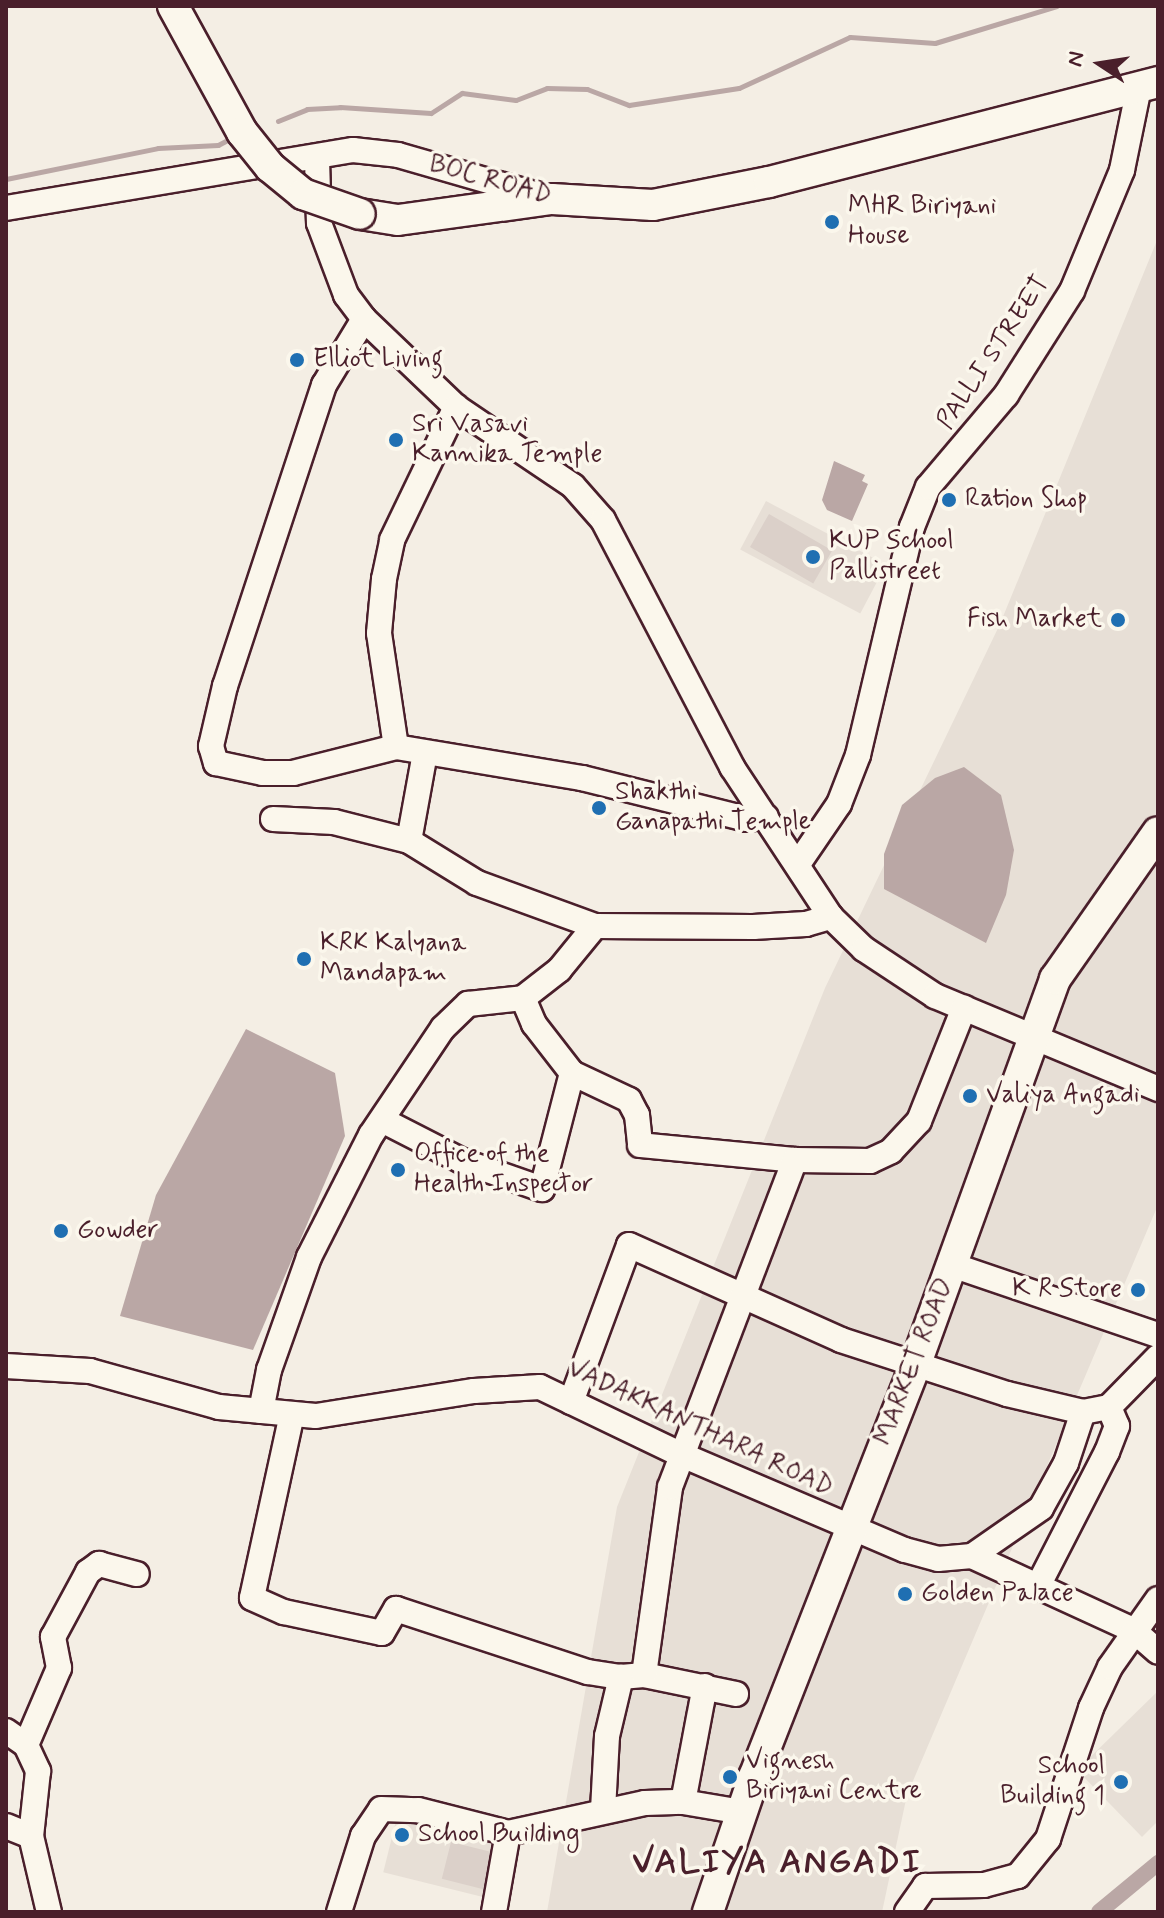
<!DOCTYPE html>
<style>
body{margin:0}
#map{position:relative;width:1164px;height:1918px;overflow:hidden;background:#f4eee4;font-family:Mynerve,sans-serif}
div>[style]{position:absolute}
.built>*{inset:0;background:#e7dfd6;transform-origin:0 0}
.green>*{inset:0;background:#dbd0c9;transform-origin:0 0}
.water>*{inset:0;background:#baa7a5}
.stream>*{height:5px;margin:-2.5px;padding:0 2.5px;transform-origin:2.5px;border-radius:2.5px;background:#baa7a5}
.canal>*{height:16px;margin:-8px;padding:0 8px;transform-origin:8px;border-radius:8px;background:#baa7a5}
.roads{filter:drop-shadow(2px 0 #4a1f2b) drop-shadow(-2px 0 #4a1f2b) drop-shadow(0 2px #4a1f2b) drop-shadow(0 -2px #4a1f2b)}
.minor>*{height:24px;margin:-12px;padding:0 12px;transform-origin:12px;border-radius:12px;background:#fbf7ec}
.major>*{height:30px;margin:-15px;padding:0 15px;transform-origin:15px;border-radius:15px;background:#fbf7ec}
.bridges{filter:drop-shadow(2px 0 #4a1f2b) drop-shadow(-2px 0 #4a1f2b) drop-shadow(0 2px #4a1f2b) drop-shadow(0 -2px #4a1f2b)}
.major-bridge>*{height:30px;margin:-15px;padding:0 15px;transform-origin:15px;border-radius:15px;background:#fbf7ec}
.dots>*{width:22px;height:22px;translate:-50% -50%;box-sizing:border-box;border:4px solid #fbf7ec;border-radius:50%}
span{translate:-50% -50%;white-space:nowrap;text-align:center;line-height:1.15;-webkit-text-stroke:7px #fbf7ec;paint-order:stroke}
.street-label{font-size:26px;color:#4a1f2b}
.poi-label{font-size:26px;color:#4a1f2b}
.left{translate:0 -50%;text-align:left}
.right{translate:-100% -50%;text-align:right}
.district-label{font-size:34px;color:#4a1f2b;font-weight:700;letter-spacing:2px}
.frame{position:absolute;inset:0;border:8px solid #4a1f2b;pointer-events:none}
.north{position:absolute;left:1060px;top:24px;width:80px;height:80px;-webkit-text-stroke:6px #fbf7ec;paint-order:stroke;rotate:282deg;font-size:22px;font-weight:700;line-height:32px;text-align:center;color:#4a1f2b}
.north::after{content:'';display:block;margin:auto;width:28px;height:36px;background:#4a1f2b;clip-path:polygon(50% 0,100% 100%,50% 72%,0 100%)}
</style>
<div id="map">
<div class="built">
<div style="clip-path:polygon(1158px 238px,1158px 1205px,907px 1795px,882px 1912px,547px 1912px,617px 1507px,825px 988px,1000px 624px)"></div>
<div style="left:766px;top:501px;width:136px;height:55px;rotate:28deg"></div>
<div style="clip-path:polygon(1158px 1691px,1158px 1821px,1142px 1837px,1077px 1770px)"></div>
<div style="left:398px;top:1813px;width:109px;height:61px;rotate:14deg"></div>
</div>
<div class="green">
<div style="left:769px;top:514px;width:73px;height:38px;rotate:30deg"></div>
<div style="left:451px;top:1842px;width:50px;height:38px;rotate:14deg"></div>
</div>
<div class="water">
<div style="clip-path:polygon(834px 461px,865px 475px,862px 481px,868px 484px,852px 521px,827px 510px,822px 500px)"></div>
<div style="clip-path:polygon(964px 767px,1001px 795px,1014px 850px,1006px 895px,986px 943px,884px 889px,884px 854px,902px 805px,935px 778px)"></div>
<div style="clip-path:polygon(246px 1029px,335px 1073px,345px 1136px,253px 1350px,120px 1316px,156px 1195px)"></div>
</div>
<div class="stream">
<div style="left:278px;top:121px;width:31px;rotate:-22deg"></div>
<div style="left:307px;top:109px;width:33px;rotate:-3deg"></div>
<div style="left:340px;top:107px;width:91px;rotate:3.8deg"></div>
<div style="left:431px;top:113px;width:37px;rotate:-33deg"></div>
<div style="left:462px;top:93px;width:54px;rotate:7.4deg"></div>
<div style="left:516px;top:100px;width:33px;rotate:-21deg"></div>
<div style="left:547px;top:88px;width:40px;rotate:1.4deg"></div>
<div style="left:587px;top:89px;width:45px;rotate:20.9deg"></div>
<div style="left:629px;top:105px;width:111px;rotate:-8.8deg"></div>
<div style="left:739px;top:88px;width:122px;rotate:-24.7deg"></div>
<div style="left:850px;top:37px;width:85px;rotate:4deg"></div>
<div style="left:935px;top:43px;width:127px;rotate:-16.9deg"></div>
<div style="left:6px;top:179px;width:155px;rotate:-11.5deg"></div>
<div style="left:158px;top:148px;width:60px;rotate:-2.9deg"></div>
<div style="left:218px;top:145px;width:15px;rotate:-28deg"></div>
</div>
<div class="canal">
<div style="left:1099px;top:1912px;width:77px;rotate:-39.7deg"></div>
</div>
<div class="roads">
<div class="minor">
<div style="left:317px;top:160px;width:63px;rotate:88.2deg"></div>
<div style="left:319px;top:223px;width:77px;rotate:69.4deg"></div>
<div style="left:346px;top:295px;width:30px;rotate:53deg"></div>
<div style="left:364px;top:319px;width:127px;rotate:43.7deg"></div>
<div style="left:456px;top:407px;width:141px;rotate:34deg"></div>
<div style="left:573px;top:486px;width:45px;rotate:48.6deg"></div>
<div style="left:603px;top:520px;width:279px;rotate:62.4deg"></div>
<div style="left:732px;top:767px;width:180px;rotate:56.6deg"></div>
<div style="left:831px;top:917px;width:46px;rotate:44.1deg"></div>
<div style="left:864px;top:949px;width:85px;rotate:33.5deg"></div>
<div style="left:935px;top:996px;width:242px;rotate:22.6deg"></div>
<div style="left:6px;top:208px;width:352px;rotate:-9.5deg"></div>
<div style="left:353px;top:150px;width:45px;rotate:6.3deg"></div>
<div style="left:398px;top:155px;width:152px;rotate:16deg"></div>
<div style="left:364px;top:319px;width:77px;rotate:121.2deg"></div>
<div style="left:324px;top:385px;width:317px;rotate:108.2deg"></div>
<div style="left:225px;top:686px;width:62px;rotate:103.1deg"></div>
<div style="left:211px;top:746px;width:18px;rotate:74deg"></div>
<div style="left:216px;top:763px;width:48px;rotate:12deg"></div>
<div style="left:263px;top:773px;width:30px"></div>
<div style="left:293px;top:773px;width:106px;rotate:-14.2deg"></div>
<div style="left:396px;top:747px;width:189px;rotate:9.5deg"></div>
<div style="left:582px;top:778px;width:169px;rotate:14deg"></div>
<div style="left:746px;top:819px;width:20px;rotate:-6deg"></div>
<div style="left:396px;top:747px;width:115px;rotate:-98.5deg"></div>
<div style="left:379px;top:633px;width:54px;rotate:-84.7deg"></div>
<div style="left:384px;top:579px;width:40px;rotate:-78deg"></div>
<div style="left:392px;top:540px;width:148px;rotate:-64.3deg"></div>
<div style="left:273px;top:819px;width:61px;rotate:2.8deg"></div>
<div style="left:334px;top:822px;width:77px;rotate:14.2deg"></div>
<div style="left:409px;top:841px;width:80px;rotate:31.7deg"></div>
<div style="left:477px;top:883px;width:126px;rotate:20deg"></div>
<div style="left:409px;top:841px;width:89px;rotate:-79.7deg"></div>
<div style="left:798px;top:864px;width:73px;rotate:-55.7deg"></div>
<div style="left:839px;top:804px;width:53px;rotate:-68.8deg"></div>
<div style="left:858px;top:755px;width:234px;rotate:-76.7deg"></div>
<div style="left:912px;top:527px;width:43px;rotate:-68.2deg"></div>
<div style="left:928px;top:487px;width:121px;rotate:-49.7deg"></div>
<div style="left:1006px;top:395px;width:123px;rotate:-57.6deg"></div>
<div style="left:1072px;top:291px;width:131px;rotate:-67.5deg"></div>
<div style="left:1122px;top:170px;width:85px;rotate:-78.4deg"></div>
<div style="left:523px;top:998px;width:28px;rotate:67deg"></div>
<div style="left:534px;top:1024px;width:62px;rotate:52.2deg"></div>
<div style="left:572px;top:1073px;width:63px;rotate:25.3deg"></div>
<div style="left:629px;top:1100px;width:17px;rotate:62deg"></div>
<div style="left:637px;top:1115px;width:30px;rotate:84deg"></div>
<div style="left:640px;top:1145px;width:156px;rotate:5.5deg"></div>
<div style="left:382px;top:1120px;width:90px;rotate:27.1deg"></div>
<div style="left:462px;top:1161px;width:85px;rotate:19.3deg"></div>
<div style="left:542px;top:1189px;width:120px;rotate:-75.5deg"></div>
<div style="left:952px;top:1265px;width:218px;rotate:18.8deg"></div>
<div style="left:6px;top:1366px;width:84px;rotate:3.4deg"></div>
<div style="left:90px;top:1371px;width:134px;rotate:15.6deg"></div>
<div style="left:219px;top:1407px;width:97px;rotate:5.3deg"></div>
<div style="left:316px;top:1416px;width:160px;rotate:-9deg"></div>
<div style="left:474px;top:1391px;width:66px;rotate:-3.5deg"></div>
<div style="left:540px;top:1387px;width:157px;rotate:25.6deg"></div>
<div style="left:682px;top:1455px;width:242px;rotate:23.1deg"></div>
<div style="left:905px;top:1550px;width:34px;rotate:15deg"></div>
<div style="left:938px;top:1559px;width:34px;rotate:-5deg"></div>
<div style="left:972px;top:1556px;width:177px;rotate:24.7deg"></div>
<div style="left:1133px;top:1630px;width:33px;rotate:41deg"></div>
<div style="left:571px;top:1402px;width:167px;rotate:-69.7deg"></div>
<div style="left:629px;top:1245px;width:232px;rotate:24.1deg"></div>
<div style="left:841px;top:1340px;width:175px;rotate:18deg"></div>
<div style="left:1007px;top:1394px;width:78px;rotate:13.3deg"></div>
<div style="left:1083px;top:1412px;width:26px;rotate:-11deg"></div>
<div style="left:1109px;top:1407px;width:70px;rotate:-45.6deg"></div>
<div style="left:261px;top:1411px;width:42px;rotate:-79deg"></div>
<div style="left:269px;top:1370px;width:120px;rotate:-70.5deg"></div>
<div style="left:309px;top:1257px;width:137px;rotate:-63.1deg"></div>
<div style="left:371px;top:1135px;width:129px;rotate:-56.1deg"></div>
<div style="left:443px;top:1028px;width:35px;rotate:-44deg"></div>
<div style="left:468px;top:1004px;width:55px;rotate:-6.2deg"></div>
<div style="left:523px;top:998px;width:46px;rotate:-37.9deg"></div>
<div style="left:559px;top:970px;width:57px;rotate:-50.7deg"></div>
<div style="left:595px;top:926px;width:158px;rotate:0.4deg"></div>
<div style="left:753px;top:927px;width:53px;rotate:-3.2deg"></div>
<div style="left:806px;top:924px;width:26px;rotate:-16deg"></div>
<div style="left:292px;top:1414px;width:188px;rotate:102.3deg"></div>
<div style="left:252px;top:1598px;width:35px;rotate:24deg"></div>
<div style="left:284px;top:1612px;width:100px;rotate:12.1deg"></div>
<div style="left:382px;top:1633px;width:28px;rotate:-60deg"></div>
<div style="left:396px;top:1609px;width:202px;rotate:18.2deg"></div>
<div style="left:588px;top:1672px;width:33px;rotate:9deg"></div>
<div style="left:972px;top:1556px;width:84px;rotate:-34.8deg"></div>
<div style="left:1041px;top:1508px;width:51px;rotate:-60.9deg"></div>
<div style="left:1066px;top:1463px;width:54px;rotate:-71.6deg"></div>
<div style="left:1038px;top:1586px;width:151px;rotate:-62.8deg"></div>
<div style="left:1107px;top:1452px;width:28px;rotate:-69deg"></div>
<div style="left:1117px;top:1426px;width:21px;rotate:-113deg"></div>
<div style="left:644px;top:1675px;width:94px;rotate:11.7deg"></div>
<div style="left:6px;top:1731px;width:24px;rotate:35deg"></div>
<div style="left:26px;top:1745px;width:29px;rotate:65deg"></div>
<div style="left:38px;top:1771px;width:65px;rotate:96.1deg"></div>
<div style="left:31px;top:1836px;width:78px;rotate:76.7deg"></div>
<div style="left:26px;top:1745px;width:84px;rotate:-66.8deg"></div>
<div style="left:59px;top:1668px;width:32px;rotate:-101deg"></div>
<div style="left:53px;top:1637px;width:74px;rotate:-61.7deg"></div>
<div style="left:88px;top:1572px;width:14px;rotate:-36deg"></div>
<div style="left:99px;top:1564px;width:39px;rotate:15deg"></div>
<div style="left:683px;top:1802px;width:118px;rotate:-79.3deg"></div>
<div style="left:603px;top:1810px;width:74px;rotate:-86.9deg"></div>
<div style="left:607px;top:1736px;width:61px;rotate:-76.7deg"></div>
<div style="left:621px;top:1677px;width:23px;rotate:-5deg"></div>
<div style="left:644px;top:1675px;width:190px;rotate:-82.1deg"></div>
<div style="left:670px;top:1487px;width:350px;rotate:-69.1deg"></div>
<div style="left:795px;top:1160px;width:75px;rotate:0.8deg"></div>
<div style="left:870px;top:1161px;width:23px;rotate:-25deg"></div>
<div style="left:891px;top:1151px;width:41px;rotate:-47deg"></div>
<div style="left:919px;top:1121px;width:122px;rotate:-68.3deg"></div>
<div style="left:6px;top:1826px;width:27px;rotate:22deg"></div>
<div style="left:339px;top:1912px;width:80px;rotate:-72.5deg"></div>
<div style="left:363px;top:1836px;width:32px;rotate:-56deg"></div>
<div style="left:381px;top:1809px;width:37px;rotate:2deg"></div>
<div style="left:418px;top:1810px;width:93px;rotate:14.3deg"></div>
<div style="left:494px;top:1912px;width:80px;rotate:-80deg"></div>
<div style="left:508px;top:1833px;width:140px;rotate:-12.4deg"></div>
<div style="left:645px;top:1803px;width:38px;rotate:-2deg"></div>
<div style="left:683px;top:1802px;width:60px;rotate:9.6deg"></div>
<div style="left:907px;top:1912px;width:32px;rotate:-55deg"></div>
<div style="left:925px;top:1886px;width:59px;rotate:-1deg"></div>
<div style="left:984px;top:1885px;width:35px;rotate:-15deg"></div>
<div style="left:1018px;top:1876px;width:48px;rotate:-51deg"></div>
<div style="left:1048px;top:1839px;width:138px;rotate:-71.8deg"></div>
<div style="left:1091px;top:1708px;width:45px;rotate:-65.1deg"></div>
<div style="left:1110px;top:1667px;width:83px;rotate:-54.8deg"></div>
</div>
<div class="major">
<div style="left:360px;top:214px;width:38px;rotate:9deg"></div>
<div style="left:398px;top:220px;width:155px;rotate:-7.8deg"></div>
<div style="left:552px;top:199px;width:101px;rotate:3.4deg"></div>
<div style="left:653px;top:205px;width:118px;rotate:-11.2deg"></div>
<div style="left:769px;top:182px;width:402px;rotate:-14.4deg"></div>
<div style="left:708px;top:1912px;width:143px;rotate:-71.2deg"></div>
<div style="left:754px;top:1777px;width:441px;rotate:-68.6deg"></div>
<div style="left:915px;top:1366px;width:412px;rotate:-70.1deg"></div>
<div style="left:1055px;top:979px;width:179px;rotate:-55deg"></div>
</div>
</div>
<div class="bridges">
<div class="major-bridge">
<div style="left:173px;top:6px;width:144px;rotate:61.3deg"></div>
<div style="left:242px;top:132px;width:45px;rotate:51.3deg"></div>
<div style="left:270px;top:167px;width:43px;rotate:39.3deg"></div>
<div style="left:303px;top:194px;width:60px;rotate:19.3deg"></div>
</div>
</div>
<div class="dots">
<div style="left:832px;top:222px;background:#1f6fb2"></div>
<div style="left:297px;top:360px;background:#1f6fb2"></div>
<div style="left:396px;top:440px;background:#1f6fb2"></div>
<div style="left:949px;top:500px;background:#1f6fb2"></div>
<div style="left:813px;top:557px;background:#1f6fb2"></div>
<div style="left:1118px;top:620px;background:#1f6fb2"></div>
<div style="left:599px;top:808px;background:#1f6fb2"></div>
<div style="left:304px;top:959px;background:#1f6fb2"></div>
<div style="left:970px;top:1096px;background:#1f6fb2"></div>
<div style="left:398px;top:1170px;background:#1f6fb2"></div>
<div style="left:61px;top:1231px;background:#1f6fb2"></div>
<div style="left:1138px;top:1290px;background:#1f6fb2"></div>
<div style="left:905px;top:1594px;background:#1f6fb2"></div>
<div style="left:730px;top:1777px;background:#1f6fb2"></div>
<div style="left:1121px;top:1782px;background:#1f6fb2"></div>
<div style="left:402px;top:1835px;background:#1f6fb2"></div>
</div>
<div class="street-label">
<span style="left:490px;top:181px;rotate:15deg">BOC ROAD</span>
<span style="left:994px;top:353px;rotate:-56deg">PALLI STREET</span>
<span style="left:915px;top:1362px;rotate:-69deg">MARKET ROAD</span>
<span style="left:700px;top:1429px;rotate:25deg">VADAKKANTHARA ROAD</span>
</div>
<div class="poi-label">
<span class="left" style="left:848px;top:222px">MHR Biriyani<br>House</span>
<span class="left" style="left:313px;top:360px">Elliot Living</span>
<span class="left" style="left:412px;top:440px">Sri Vasavi<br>Kannika Temple</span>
<span class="left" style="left:965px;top:500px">Ration Shop</span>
<span class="left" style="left:829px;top:557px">KUP School<br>Pallistreet</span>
<span class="right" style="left:1102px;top:620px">Fish Market</span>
<span class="left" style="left:615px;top:808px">Shakthi<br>Ganapathi Temple</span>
<span class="left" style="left:320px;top:959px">KRK Kalyana<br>Mandapam</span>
<span class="left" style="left:986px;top:1096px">Valiya Angadi</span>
<span class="left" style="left:414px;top:1170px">Office of the<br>Health Inspector</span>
<span class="left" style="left:77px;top:1231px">Gowder</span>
<span class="right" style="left:1122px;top:1290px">K R Store</span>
<span class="left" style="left:921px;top:1594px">Golden Palace</span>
<span class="left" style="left:746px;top:1777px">Vignesh<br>Biriyani Centre</span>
<span class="right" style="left:1105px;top:1782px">School<br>Building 1</span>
<span class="left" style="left:418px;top:1835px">School Building</span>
</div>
<div class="district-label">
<span style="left:777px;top:1863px">VALIYA ANGADI</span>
</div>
<div class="frame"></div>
<div class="north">N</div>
</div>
